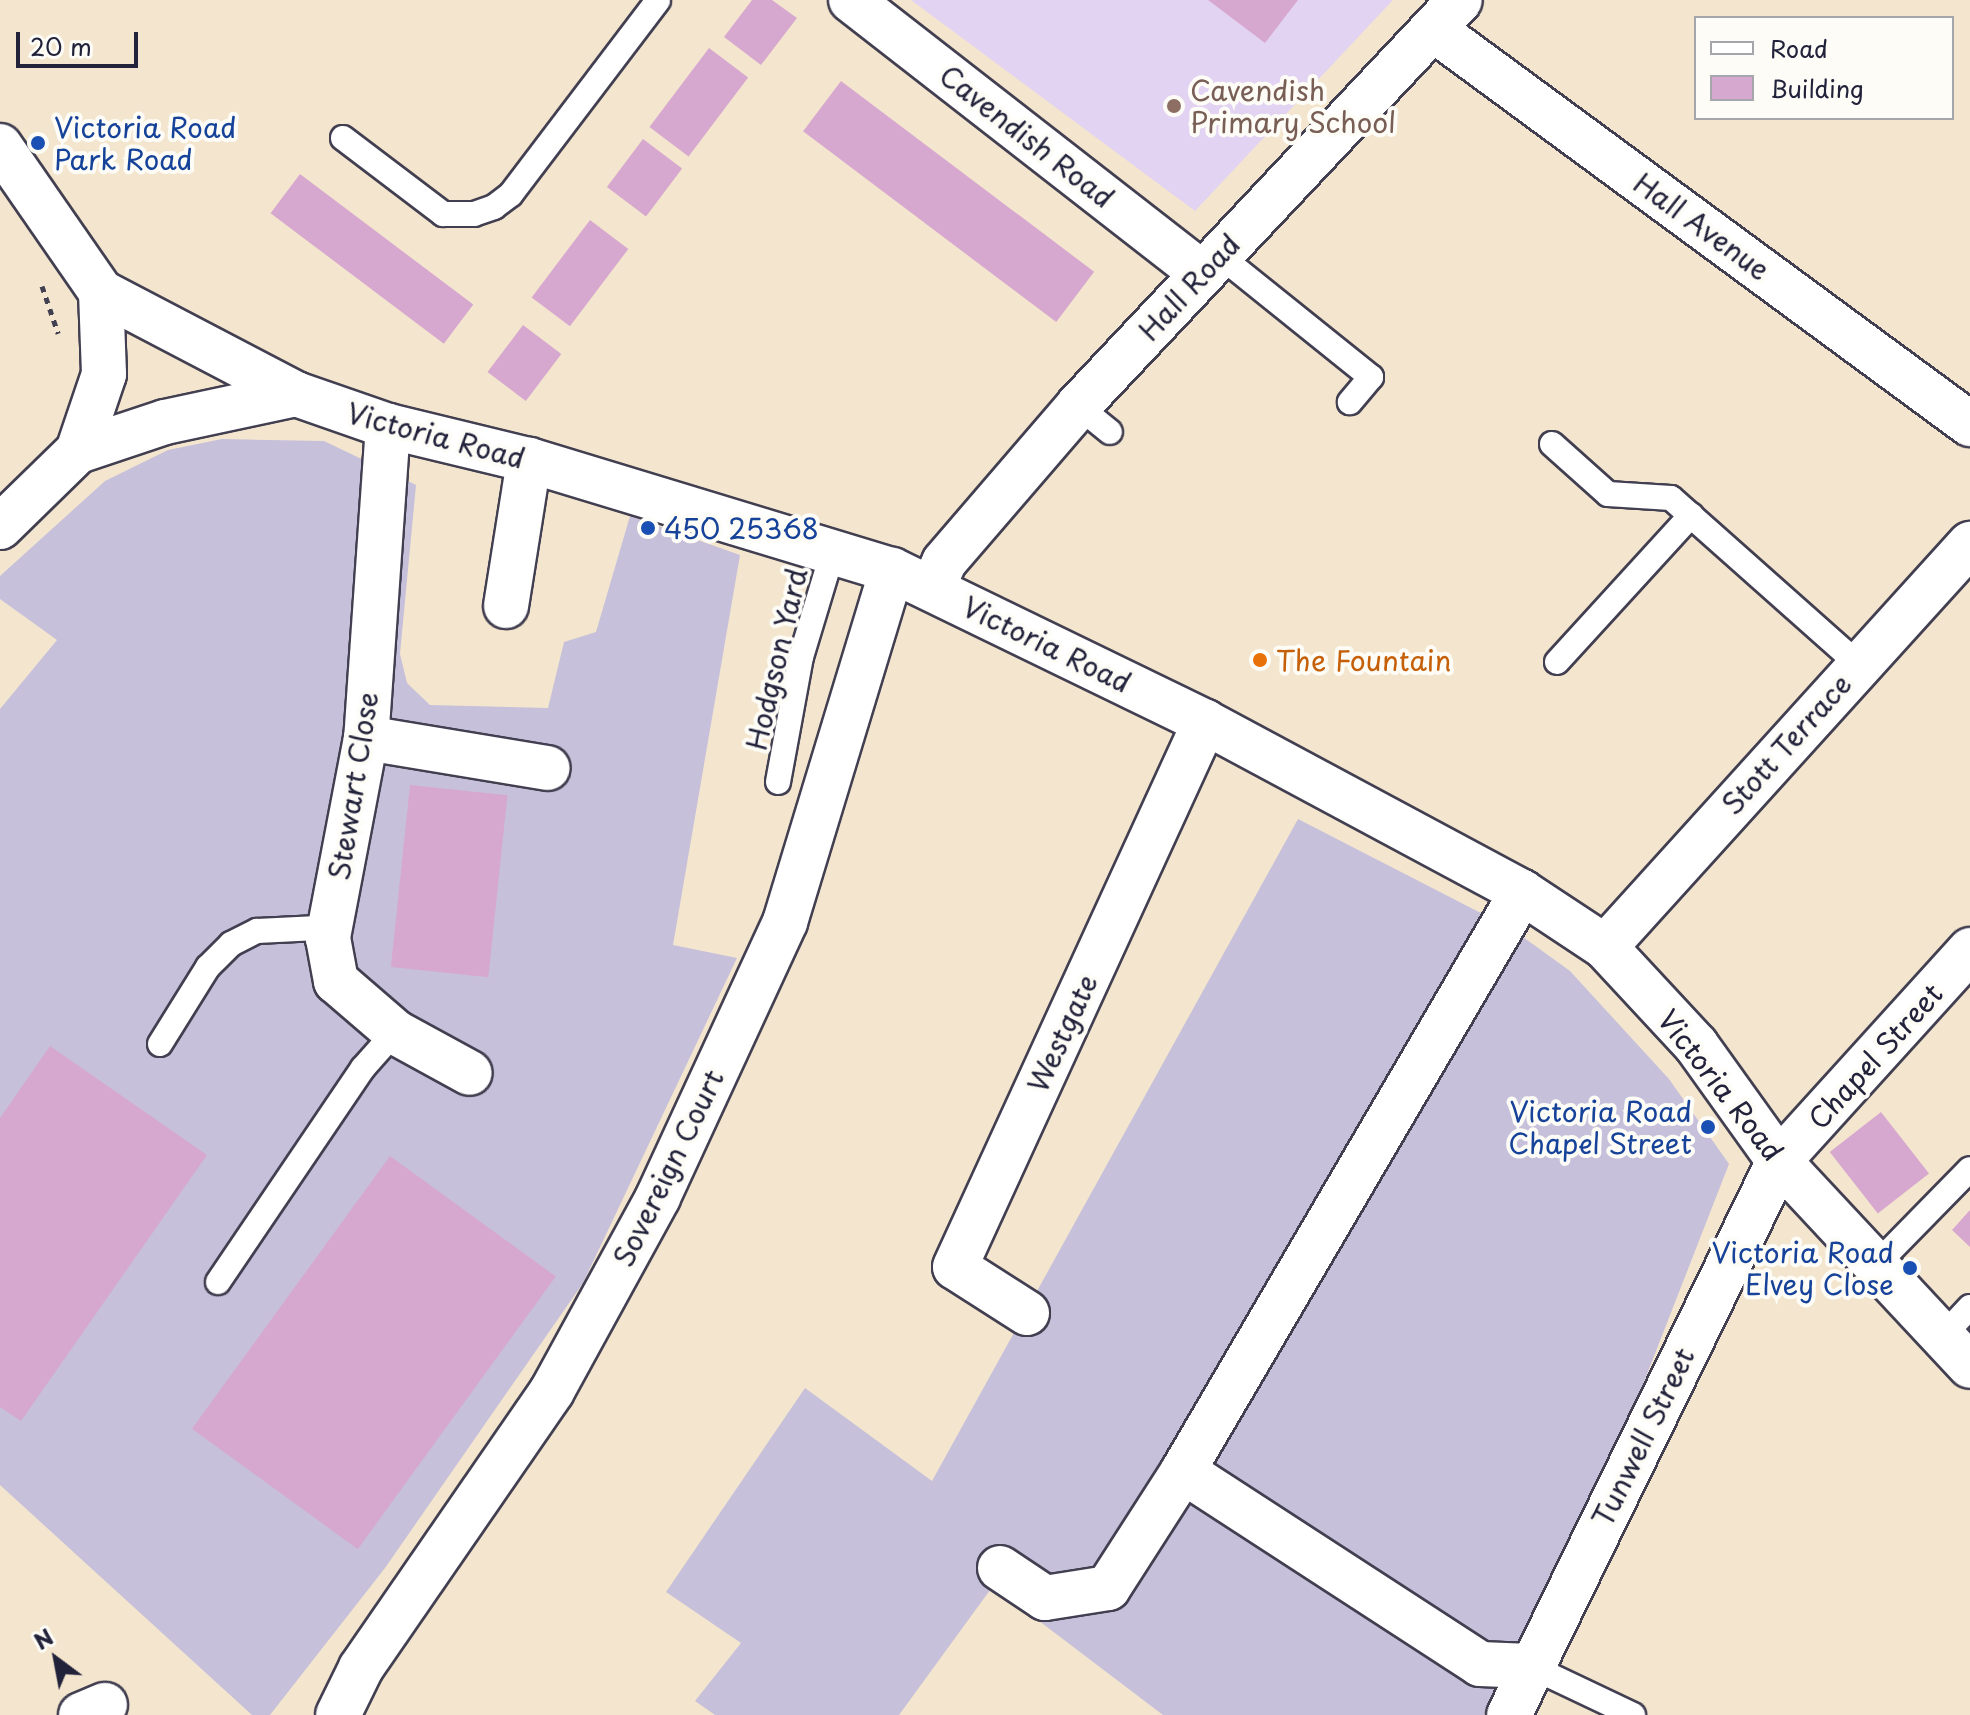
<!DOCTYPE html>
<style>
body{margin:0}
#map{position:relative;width:1970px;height:1715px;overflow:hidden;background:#f4e6ce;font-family:"Playpen Sans",sans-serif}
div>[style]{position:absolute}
.built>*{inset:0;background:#e3d3f2}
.industrial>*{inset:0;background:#c6c0da}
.building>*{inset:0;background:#d7a8cf;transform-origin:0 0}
.path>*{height:5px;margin-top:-2.5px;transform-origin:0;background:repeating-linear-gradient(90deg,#423f51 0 6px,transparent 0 12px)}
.roads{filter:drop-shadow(2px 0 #423f51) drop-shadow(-2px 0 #423f51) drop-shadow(0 2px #423f51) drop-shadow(0 -2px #423f51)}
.service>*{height:24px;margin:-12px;padding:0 12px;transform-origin:12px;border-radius:12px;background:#fff}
.minor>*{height:44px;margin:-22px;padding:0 22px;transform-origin:22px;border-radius:22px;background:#fff}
.tertiary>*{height:44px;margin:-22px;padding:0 22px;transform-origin:22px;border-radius:22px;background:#fff}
.dots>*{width:22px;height:22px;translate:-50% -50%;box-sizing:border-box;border:4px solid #fdfcf7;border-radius:50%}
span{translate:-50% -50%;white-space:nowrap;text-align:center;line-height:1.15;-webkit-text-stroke:8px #fdfcf7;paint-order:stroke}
.education-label{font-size:28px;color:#785e54}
.left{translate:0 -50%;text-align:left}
.transit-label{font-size:28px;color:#164399}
.right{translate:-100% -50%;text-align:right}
.street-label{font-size:28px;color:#22223b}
.food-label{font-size:28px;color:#c56008}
.legend{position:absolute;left:1694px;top:16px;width:260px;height:104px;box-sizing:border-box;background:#fdfcf7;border:2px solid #a5a5ac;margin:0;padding:10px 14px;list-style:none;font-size:24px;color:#22223b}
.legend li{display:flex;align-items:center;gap:16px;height:40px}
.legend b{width:40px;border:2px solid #a5a5ac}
.north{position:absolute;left:16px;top:1619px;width:80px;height:80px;-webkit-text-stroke:6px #fdfcf7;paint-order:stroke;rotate:328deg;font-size:22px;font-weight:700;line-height:32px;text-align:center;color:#22223b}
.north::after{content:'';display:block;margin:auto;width:28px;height:36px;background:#22223b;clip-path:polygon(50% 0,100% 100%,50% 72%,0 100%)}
.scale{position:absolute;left:16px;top:32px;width:122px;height:36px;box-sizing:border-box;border:4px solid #22223b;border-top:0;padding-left:10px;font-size:24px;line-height:28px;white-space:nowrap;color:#22223b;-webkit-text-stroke:6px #fdfcf7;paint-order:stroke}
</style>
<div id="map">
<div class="built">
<div style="clip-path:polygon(911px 0,1393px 0,1195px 211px)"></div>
</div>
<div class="industrial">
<div style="clip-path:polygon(222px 439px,324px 441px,416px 485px,400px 654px,407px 683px,430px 705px,548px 708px,564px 642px,596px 632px,630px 516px,740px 555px,673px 945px,737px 958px,583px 1283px,385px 1568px,270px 1715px,252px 1715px,0 1485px,0 709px,57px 640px,0 599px,0 576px,105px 481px,168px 450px)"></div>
<div style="clip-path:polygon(1298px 819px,1512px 929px,1570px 971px,1669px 1079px,1729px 1164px,1608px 1474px,1526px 1646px,1484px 1715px,1163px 1715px,993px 1586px,899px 1715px,715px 1715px,695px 1701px,741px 1643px,666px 1592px,805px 1388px,932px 1481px)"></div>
</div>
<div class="building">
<div style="clip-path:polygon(752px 0,772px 0,797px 18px,761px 65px,724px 37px)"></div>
<div style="clip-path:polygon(1208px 0,1298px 0,1265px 43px)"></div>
<div style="left:709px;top:48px;width:49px;height:99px;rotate:37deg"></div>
<div style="left:841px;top:81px;width:317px;height:63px;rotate:37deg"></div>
<div style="left:643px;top:139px;width:49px;height:60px;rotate:37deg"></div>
<div style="left:300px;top:174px;width:217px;height:49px;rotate:37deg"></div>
<div style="left:590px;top:220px;width:48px;height:97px;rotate:37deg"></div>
<div style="left:523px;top:325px;width:48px;height:59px;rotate:37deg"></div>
<div style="left:410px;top:785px;width:98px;height:183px;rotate:6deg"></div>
<div style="clip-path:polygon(50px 1046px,207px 1155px,21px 1421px,0 1407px,0 1118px)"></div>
<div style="left:1881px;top:1112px;width:78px;height:65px;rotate:52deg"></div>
<div style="left:390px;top:1156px;width:205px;height:337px;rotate:36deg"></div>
<div style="clip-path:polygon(1970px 1210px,1970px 1247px,1952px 1230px)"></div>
</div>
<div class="path">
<div style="left:42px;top:286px;width:50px;rotate:71.2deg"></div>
</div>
<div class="roads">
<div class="service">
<div style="left:343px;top:138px;width:126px;rotate:37.2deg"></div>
<div style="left:443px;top:214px;width:31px"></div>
<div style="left:474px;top:214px;width:21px;rotate:-19deg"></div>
<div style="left:494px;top:207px;width:21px;rotate:-37deg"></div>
<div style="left:511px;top:194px;width:243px;rotate:-52.8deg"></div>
<div style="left:1219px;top:255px;width:195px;rotate:38.8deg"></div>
<div style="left:1371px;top:377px;width:33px;rotate:130deg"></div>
<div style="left:1078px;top:406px;width:41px;rotate:39.1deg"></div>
<div style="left:1552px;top:444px;width:75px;rotate:41.8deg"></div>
<div style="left:1608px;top:494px;width:63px;rotate:3.6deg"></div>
<div style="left:1671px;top:498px;width:250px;rotate:41.6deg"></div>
<div style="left:1557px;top:662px;width:199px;rotate:-47.6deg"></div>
<div style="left:778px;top:782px;width:127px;rotate:-79.6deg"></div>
<div style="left:801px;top:657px;width:111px;rotate:-73.2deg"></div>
<div style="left:160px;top:1044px;width:91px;rotate:-58.1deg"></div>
<div style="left:208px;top:967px;width:33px;rotate:-45deg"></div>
<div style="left:231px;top:944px;width:29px;rotate:-27deg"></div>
<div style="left:257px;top:931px;width:61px;rotate:-2.8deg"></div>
<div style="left:318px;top:928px;width:14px;rotate:45deg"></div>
<div style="left:1876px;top:1265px;width:134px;rotate:-45.6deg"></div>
<div style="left:218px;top:1282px;width:258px;rotate:-55.9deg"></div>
<div style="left:363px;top:1068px;width:48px;rotate:-48.4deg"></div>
<div style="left:1942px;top:1337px;width:41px;rotate:-47deg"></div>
<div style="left:1530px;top:1666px;width:114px;rotate:25.4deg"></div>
</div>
<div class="minor">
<div style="left:851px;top:0;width:445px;rotate:37.9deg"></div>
<div style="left:1433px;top:29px;width:667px;rotate:36.34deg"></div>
<div style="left:388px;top:426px;width:313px;rotate:94deg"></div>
<div style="left:366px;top:738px;width:204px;rotate:100.8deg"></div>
<div style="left:328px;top:938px;width:44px;rotate:79.5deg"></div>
<div style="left:336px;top:981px;width:78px;rotate:40.8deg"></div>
<div style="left:395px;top:1032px;width:85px;rotate:28.7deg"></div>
<div style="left:933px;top:587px;width:27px;rotate:-66deg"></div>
<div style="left:944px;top:562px;width:206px;rotate:-49.3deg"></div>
<div style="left:1078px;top:406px;width:557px;rotate:-46.74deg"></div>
<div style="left:506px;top:606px;width:148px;rotate:-81deg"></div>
<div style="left:366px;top:738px;width:184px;rotate:9.4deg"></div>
<div style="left:1605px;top:947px;width:544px;rotate:-47.83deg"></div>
<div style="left:1027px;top:1313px;width:85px;rotate:-147.4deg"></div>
<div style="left:955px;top:1267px;width:600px;rotate:-65.36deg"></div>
<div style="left:1183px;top:1471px;width:354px;rotate:33deg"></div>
<div style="left:1480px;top:1664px;width:50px;rotate:2.3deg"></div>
<div style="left:1000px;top:1568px;width:54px;rotate:33.7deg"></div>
<div style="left:1045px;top:1598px;width:64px;rotate:-9deg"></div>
<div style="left:1108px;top:1588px;width:139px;rotate:-57.3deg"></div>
<div style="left:1183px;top:1471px;width:671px;rotate:-59.65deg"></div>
<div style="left:81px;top:1715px;width:26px;rotate:-23deg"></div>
<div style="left:338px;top:1715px;width:52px;rotate:-63.9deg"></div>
<div style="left:361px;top:1668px;width:336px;rotate:-55.4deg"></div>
<div style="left:552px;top:1391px;width:221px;rotate:-61.3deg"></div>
<div style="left:658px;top:1197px;width:303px;rotate:-65.2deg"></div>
<div style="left:785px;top:922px;width:368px;rotate:-73.1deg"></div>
<div style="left:1509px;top:1715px;width:616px;rotate:-64.02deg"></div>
<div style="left:1779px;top:1161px;width:285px;rotate:-47.8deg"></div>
</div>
<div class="tertiary">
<div style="left:0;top:146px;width:178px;rotate:55.3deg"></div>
<div style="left:101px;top:292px;width:220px;rotate:27.6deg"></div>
<div style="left:296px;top:394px;width:97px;rotate:19.2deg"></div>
<div style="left:388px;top:426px;width:145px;rotate:13.6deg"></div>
<div style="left:529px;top:460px;width:379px;rotate:16.9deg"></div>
<div style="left:892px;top:570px;width:348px;rotate:25.9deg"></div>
<div style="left:1205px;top:722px;width:360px;rotate:28.2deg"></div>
<div style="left:1522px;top:892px;width:100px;rotate:33.5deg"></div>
<div style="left:1605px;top:947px;width:134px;rotate:47.1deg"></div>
<div style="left:1696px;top:1045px;width:143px;rotate:54.4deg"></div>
<div style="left:1779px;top:1161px;width:280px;rotate:47deg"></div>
<div style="left:78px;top:451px;width:92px;rotate:-18.4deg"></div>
<div style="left:165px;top:422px;width:134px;rotate:-12.1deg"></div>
<div style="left:0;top:527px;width:109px;rotate:-44.3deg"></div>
<div style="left:78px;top:451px;width:81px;rotate:-71.3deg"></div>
<div style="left:104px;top:374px;width:82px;rotate:-92.1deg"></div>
</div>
</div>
<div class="dots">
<div style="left:1174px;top:106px;background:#8d6e63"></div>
<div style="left:38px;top:143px;background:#1a4fb4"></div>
<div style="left:648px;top:528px;background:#1a4fb4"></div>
<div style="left:1260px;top:660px;background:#e8710a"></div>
<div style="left:1708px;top:1127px;background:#1a4fb4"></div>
<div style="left:1910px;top:1268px;background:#1a4fb4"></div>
</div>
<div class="education-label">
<span class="left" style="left:1190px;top:106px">Cavendish<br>Primary School</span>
</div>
<div class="transit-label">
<span class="left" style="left:54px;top:143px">Victoria Road<br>Park Road</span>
<span class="left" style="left:664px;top:528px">450 25368</span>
<span class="right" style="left:1692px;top:1127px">Victoria Road<br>Chapel Street</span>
<span class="right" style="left:1894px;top:1268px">Victoria Road<br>Elvey Close</span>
</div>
<div class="street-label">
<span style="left:1027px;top:136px;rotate:38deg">Cavendish Road</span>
<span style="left:1702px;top:226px;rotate:36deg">Hall Avenue</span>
<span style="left:1189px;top:287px;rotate:-47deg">Hall Road</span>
<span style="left:436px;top:435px;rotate:15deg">Victoria Road</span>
<span style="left:1047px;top:644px;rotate:26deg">Victoria Road</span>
<span style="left:776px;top:659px;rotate:-77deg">Hodgson Yard</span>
<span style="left:1786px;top:744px;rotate:-48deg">Stott Terrace</span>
<span style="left:353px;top:786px;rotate:-81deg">Stewart Close</span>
<span style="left:1062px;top:1033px;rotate:-65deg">Westgate</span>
<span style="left:1875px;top:1056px;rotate:-48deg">Chapel Street</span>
<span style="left:1721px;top:1085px;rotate:52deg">Victoria Road</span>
<span style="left:668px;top:1168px;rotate:-64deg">Sovereign Court</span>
<span style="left:1643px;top:1437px;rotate:-64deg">Tunwell Street</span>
</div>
<div class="food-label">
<span class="left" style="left:1276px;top:660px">The Fountain</span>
</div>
<ul class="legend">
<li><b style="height:10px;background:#fff"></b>Road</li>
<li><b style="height:22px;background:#d7a8cf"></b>Building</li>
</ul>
<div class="north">N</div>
<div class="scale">20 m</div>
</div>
